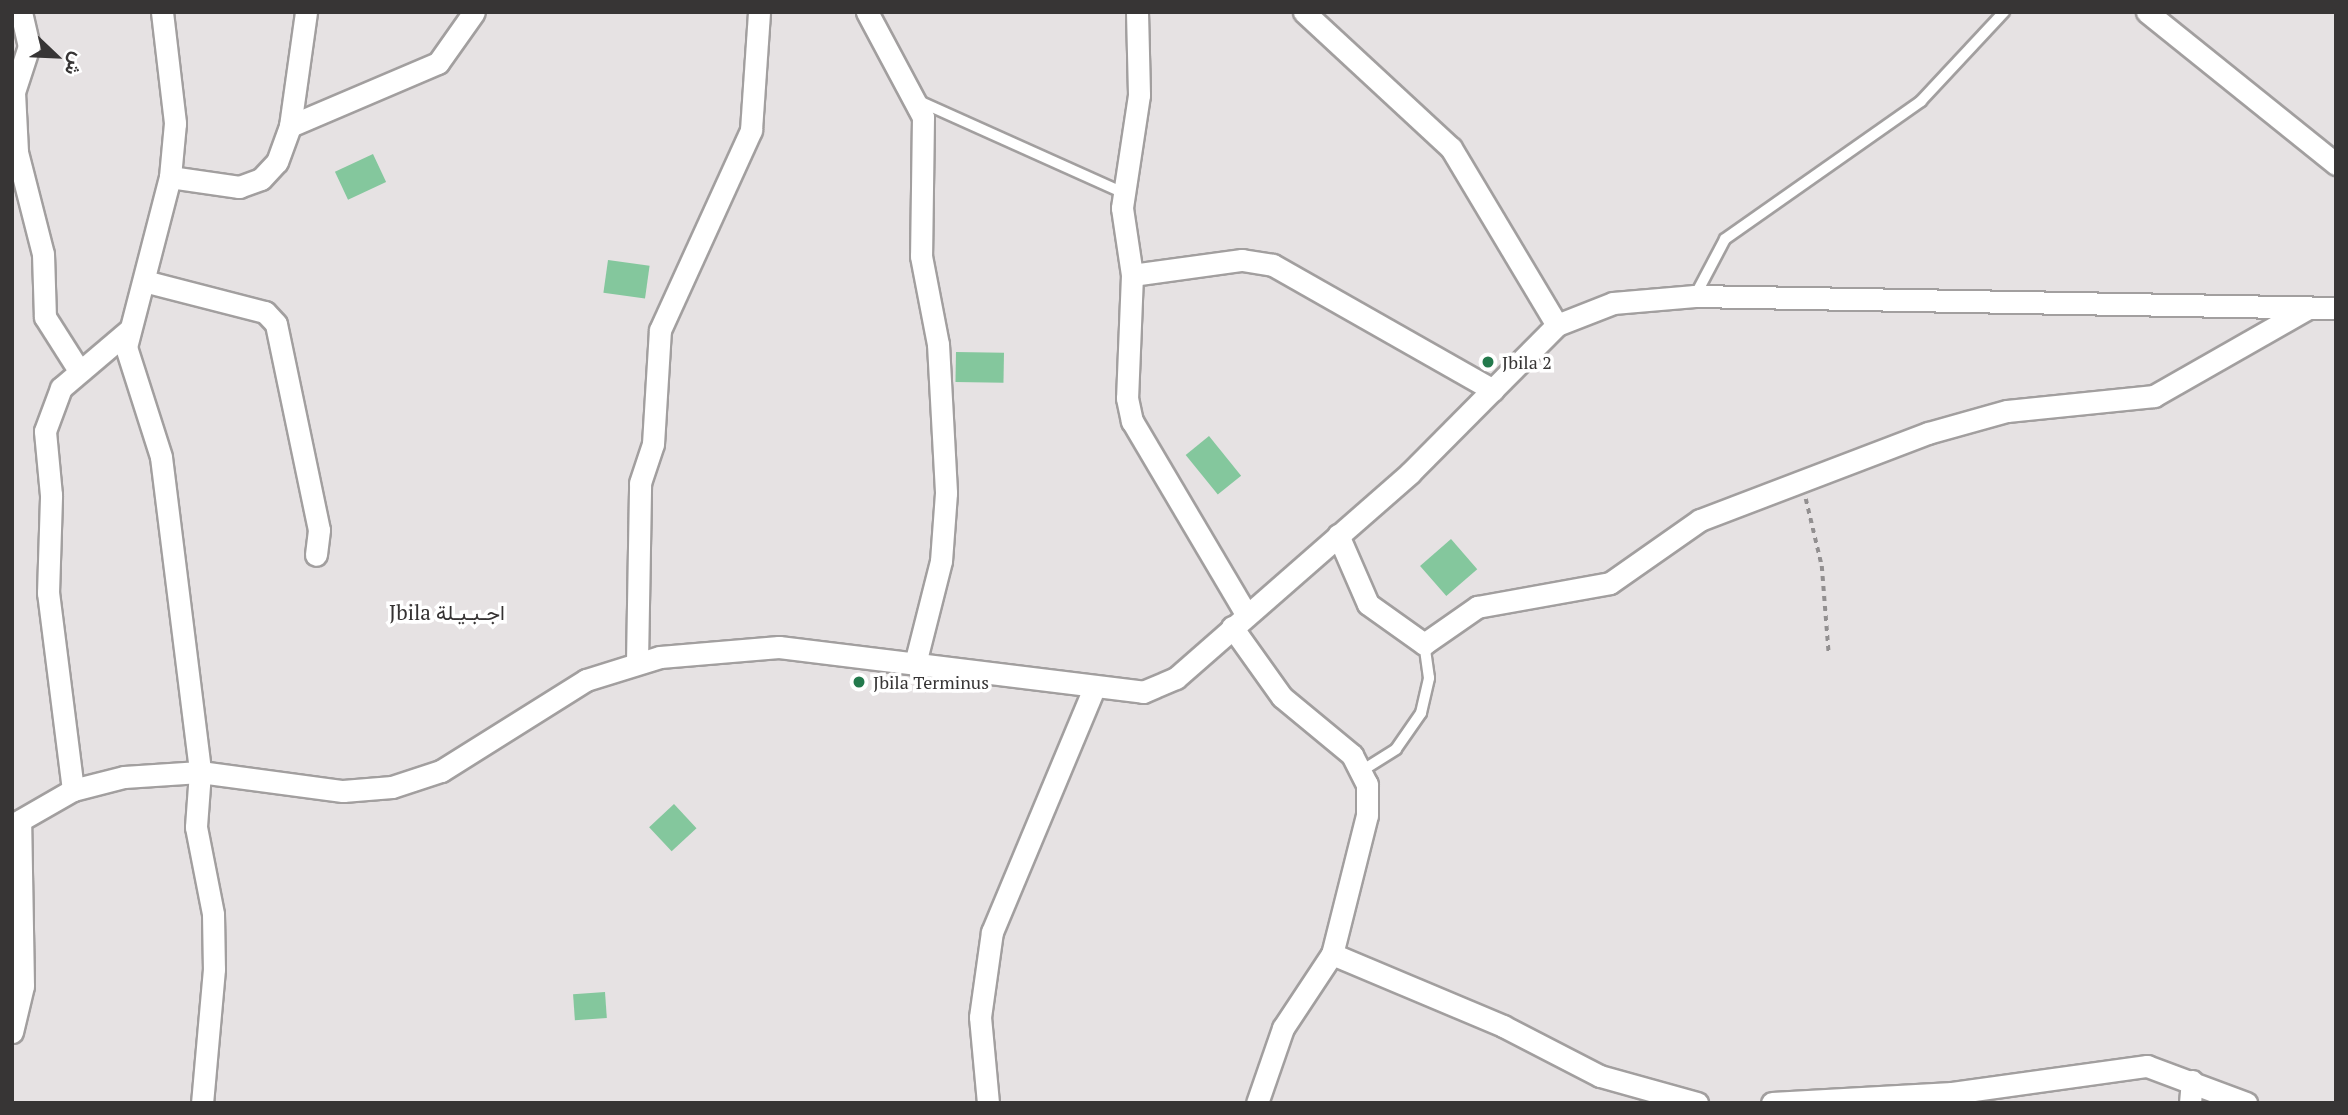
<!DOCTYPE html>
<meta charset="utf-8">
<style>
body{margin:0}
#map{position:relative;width:2348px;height:1115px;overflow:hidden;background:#e6e2e3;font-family:"PT Serif",Vazirmatn,serif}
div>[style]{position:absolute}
.building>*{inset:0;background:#84c79d;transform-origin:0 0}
.path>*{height:3.5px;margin-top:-1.75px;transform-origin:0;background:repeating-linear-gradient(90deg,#928f90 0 5px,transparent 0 10px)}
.roads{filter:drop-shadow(2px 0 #a29f9f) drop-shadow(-2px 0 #a29f9f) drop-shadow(0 2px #a29f9f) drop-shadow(0 -2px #a29f9f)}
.lane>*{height:10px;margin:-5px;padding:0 5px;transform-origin:5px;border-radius:5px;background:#fff}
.street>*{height:21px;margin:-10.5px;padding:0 10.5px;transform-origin:10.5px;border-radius:10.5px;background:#fff}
.dots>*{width:19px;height:19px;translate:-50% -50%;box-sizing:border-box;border:4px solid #fff;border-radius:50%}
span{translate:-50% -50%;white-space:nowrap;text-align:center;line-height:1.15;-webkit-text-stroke:7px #fff;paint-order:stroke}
.poi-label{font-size:18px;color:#373535}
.left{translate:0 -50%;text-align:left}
.quarter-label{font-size:21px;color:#363333}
.frame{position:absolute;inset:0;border:14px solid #373535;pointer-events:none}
.north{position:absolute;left:21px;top:21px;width:70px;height:70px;-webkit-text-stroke:5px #fff;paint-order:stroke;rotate:113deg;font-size:19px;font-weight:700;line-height:28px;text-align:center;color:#373535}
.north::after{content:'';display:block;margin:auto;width:24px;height:32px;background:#373535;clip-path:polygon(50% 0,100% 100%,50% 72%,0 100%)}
</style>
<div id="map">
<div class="building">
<div style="left:373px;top:154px;width:31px;height:42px;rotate:65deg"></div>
<div style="left:608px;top:260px;width:42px;height:33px;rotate:8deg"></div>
<div style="left:956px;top:352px;width:48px;height:30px;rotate:1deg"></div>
<div style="left:1209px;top:436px;width:51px;height:30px;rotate:51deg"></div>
<div style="left:1451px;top:539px;width:40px;height:41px;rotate:49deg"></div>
<div style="left:674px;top:804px;width:33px;height:34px;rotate:47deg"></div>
<div style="left:605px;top:992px;width:26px;height:32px;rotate:86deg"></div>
</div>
<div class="path">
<div style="left:1806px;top:499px;width:69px;rotate:76.6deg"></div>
<div style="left:1822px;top:566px;width:89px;rotate:85.5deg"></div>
</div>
<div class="roads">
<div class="lane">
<div style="left:919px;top:101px;width:225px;rotate:24.2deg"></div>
<div style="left:1695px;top:296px;width:64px;rotate:-62.2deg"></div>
<div style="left:1725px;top:239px;width:240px;rotate:-35.1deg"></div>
<div style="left:1921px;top:101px;width:122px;rotate:-47deg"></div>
<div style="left:1363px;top:770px;width:39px;rotate:-32deg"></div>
<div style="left:1396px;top:749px;width:44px;rotate:-55.2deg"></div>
<div style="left:1421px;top:713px;width:36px;rotate:-77deg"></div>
<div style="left:1429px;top:678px;width:34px;rotate:-98deg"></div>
</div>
<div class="street">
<div style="left:21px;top:12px;width:35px;rotate:77deg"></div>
<div style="left:29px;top:46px;width:48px;rotate:108.1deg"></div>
<div style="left:14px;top:92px;width:60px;rotate:87.1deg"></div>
<div style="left:17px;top:152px;width:105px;rotate:75.7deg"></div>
<div style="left:43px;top:254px;width:63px;rotate:88.2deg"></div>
<div style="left:45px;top:317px;width:62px;rotate:57.6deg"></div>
<div style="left:162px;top:12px;width:112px;rotate:83.3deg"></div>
<div style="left:175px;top:123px;width:54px;rotate:95.3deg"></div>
<div style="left:170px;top:177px;width:176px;rotate:104.5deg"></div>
<div style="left:126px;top:347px;width:115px;rotate:72.3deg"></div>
<div style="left:161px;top:457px;width:317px;rotate:82.9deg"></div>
<div style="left:200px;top:772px;width:55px;rotate:94.2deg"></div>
<div style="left:196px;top:827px;width:89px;rotate:78.9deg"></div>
<div style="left:213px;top:914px;width:55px;rotate:89deg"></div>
<div style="left:214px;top:969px;width:135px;rotate:95.1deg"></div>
<div style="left:867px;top:12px;width:119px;rotate:61.9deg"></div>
<div style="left:923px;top:117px;width:139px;rotate:90.8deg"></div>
<div style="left:921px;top:256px;width:90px;rotate:79.1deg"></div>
<div style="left:938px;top:344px;width:149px;rotate:86.9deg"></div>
<div style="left:946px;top:493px;width:68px;rotate:94.2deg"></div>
<div style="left:941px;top:561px;width:106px;rotate:104.2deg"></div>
<div style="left:1137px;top:12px;width:83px;rotate:88.6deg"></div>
<div style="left:1139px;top:95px;width:114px;rotate:98.6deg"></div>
<div style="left:1122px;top:208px;width:68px;rotate:81.5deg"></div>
<div style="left:1132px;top:275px;width:123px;rotate:92.3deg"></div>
<div style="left:1127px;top:398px;width:24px;rotate:78deg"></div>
<div style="left:1132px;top:421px;width:224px;rotate:59.4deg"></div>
<div style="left:1304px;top:12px;width:200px;rotate:42.8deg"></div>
<div style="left:1451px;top:148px;width:206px;rotate:59.1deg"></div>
<div style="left:2147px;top:12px;width:243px;rotate:38.8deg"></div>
<div style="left:290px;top:126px;width:161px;rotate:-23.1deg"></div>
<div style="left:438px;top:63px;width:62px;rotate:-54.8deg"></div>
<div style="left:170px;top:177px;width:70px;rotate:8.2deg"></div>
<div style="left:239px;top:187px;width:23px;rotate:-20deg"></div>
<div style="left:261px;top:179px;width:23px;rotate:-47deg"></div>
<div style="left:277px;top:162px;width:38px;rotate:-70deg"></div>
<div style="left:290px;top:126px;width:115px;rotate:-82deg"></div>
<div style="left:1132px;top:275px;width:111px;rotate:-7.8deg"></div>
<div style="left:1242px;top:260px;width:31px;rotate:9deg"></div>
<div style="left:1273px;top:265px;width:253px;rotate:29.6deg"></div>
<div style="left:144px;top:281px;width:125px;rotate:14.4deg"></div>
<div style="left:265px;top:312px;width:16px;rotate:47deg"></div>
<div style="left:276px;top:324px;width:210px;rotate:78.2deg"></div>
<div style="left:319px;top:530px;width:25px;rotate:97deg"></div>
<div style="left:1338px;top:535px;width:75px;rotate:66.5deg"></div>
<div style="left:1368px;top:604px;width:69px;rotate:35.5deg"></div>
<div style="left:1424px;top:644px;width:65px;rotate:-34.9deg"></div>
<div style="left:1477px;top:607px;width:135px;rotate:-10.2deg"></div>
<div style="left:1610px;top:583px;width:110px;rotate:-35deg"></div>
<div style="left:1700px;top:520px;width:244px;rotate:-20.9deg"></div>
<div style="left:1928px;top:433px;width:82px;rotate:-15.6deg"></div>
<div style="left:2007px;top:411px;width:148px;rotate:-5.8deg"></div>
<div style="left:2154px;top:396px;width:177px;rotate:-29.7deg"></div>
<div style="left:1232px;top:627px;width:86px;rotate:54.5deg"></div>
<div style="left:1282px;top:697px;width:91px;rotate:39.6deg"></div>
<div style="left:1352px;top:755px;width:33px;rotate:63deg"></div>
<div style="left:1367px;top:784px;width:31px;rotate:90deg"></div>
<div style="left:1367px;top:815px;width:143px;rotate:104.1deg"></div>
<div style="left:1332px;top:954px;width:89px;rotate:123.5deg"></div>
<div style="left:1283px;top:1028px;width:79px;rotate:109.1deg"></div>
<div style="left:637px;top:662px;width:179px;rotate:-89deg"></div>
<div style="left:640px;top:483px;width:41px;rotate:-71.6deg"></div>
<div style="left:653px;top:444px;width:114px;rotate:-86.5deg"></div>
<div style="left:660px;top:330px;width:220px;rotate:-65.5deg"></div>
<div style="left:751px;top:130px;width:118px;rotate:-86.1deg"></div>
<div style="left:73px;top:790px;width:199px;rotate:-97.2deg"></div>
<div style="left:48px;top:593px;width:98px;rotate:-88.2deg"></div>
<div style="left:51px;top:495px;width:64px;rotate:-95.4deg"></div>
<div style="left:45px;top:431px;width:46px;rotate:-69.6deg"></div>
<div style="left:61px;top:388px;width:88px;rotate:-40.4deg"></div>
<div style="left:12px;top:825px;width:70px;rotate:-29.8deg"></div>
<div style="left:73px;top:790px;width:53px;rotate:-14.3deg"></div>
<div style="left:124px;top:777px;width:76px;rotate:-3.8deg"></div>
<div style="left:200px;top:772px;width:144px;rotate:7.6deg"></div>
<div style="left:343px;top:791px;width:49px;rotate:-4.7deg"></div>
<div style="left:392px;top:787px;width:52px;rotate:-18.1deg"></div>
<div style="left:441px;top:771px;width:171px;rotate:-32.1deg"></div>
<div style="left:586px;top:680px;width:77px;rotate:-17.3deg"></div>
<div style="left:660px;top:657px;width:119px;rotate:-4.8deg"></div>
<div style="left:779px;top:647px;width:367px;rotate:7deg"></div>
<div style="left:1143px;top:692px;width:36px;rotate:-23deg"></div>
<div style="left:1176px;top:678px;width:311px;rotate:-41.2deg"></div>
<div style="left:1410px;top:473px;width:209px;rotate:-45.2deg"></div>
<div style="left:1557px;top:325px;width:60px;rotate:-21.4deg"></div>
<div style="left:1613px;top:303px;width:82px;rotate:-4.9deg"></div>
<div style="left:1695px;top:296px;width:641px;rotate:1.07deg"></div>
<div style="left:1332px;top:954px;width:186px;rotate:22.8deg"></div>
<div style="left:1503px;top:1026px;width:109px;rotate:27.3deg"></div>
<div style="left:1600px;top:1076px;width:101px;rotate:15.6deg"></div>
<div style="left:12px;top:1032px;width:47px;rotate:-76.6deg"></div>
<div style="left:23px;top:986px;width:165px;rotate:-91deg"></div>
<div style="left:988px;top:1103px;width:86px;rotate:-95.3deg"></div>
<div style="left:980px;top:1017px;width:86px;rotate:-82deg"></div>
<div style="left:992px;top:932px;width:262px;rotate:-67.3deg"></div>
<div style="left:1772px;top:1103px;width:180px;rotate:-3.2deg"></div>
<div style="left:1952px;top:1093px;width:197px;rotate:-7.9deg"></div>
<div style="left:2147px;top:1066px;width:106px;rotate:20.5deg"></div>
<div style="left:2190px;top:1103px;width:22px;rotate:-85deg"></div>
</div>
</div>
<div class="dots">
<div style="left:1488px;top:362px;background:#23794c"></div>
<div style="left:859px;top:682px;background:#23794c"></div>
</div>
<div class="poi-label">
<span class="left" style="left:1502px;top:362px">Jbila 2</span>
<span class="left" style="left:873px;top:682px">Jbila Terminus</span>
</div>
<div class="quarter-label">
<span style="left:447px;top:612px">Jbila اجـبـيـلة</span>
</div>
<div class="frame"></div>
<div class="north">ش</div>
</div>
